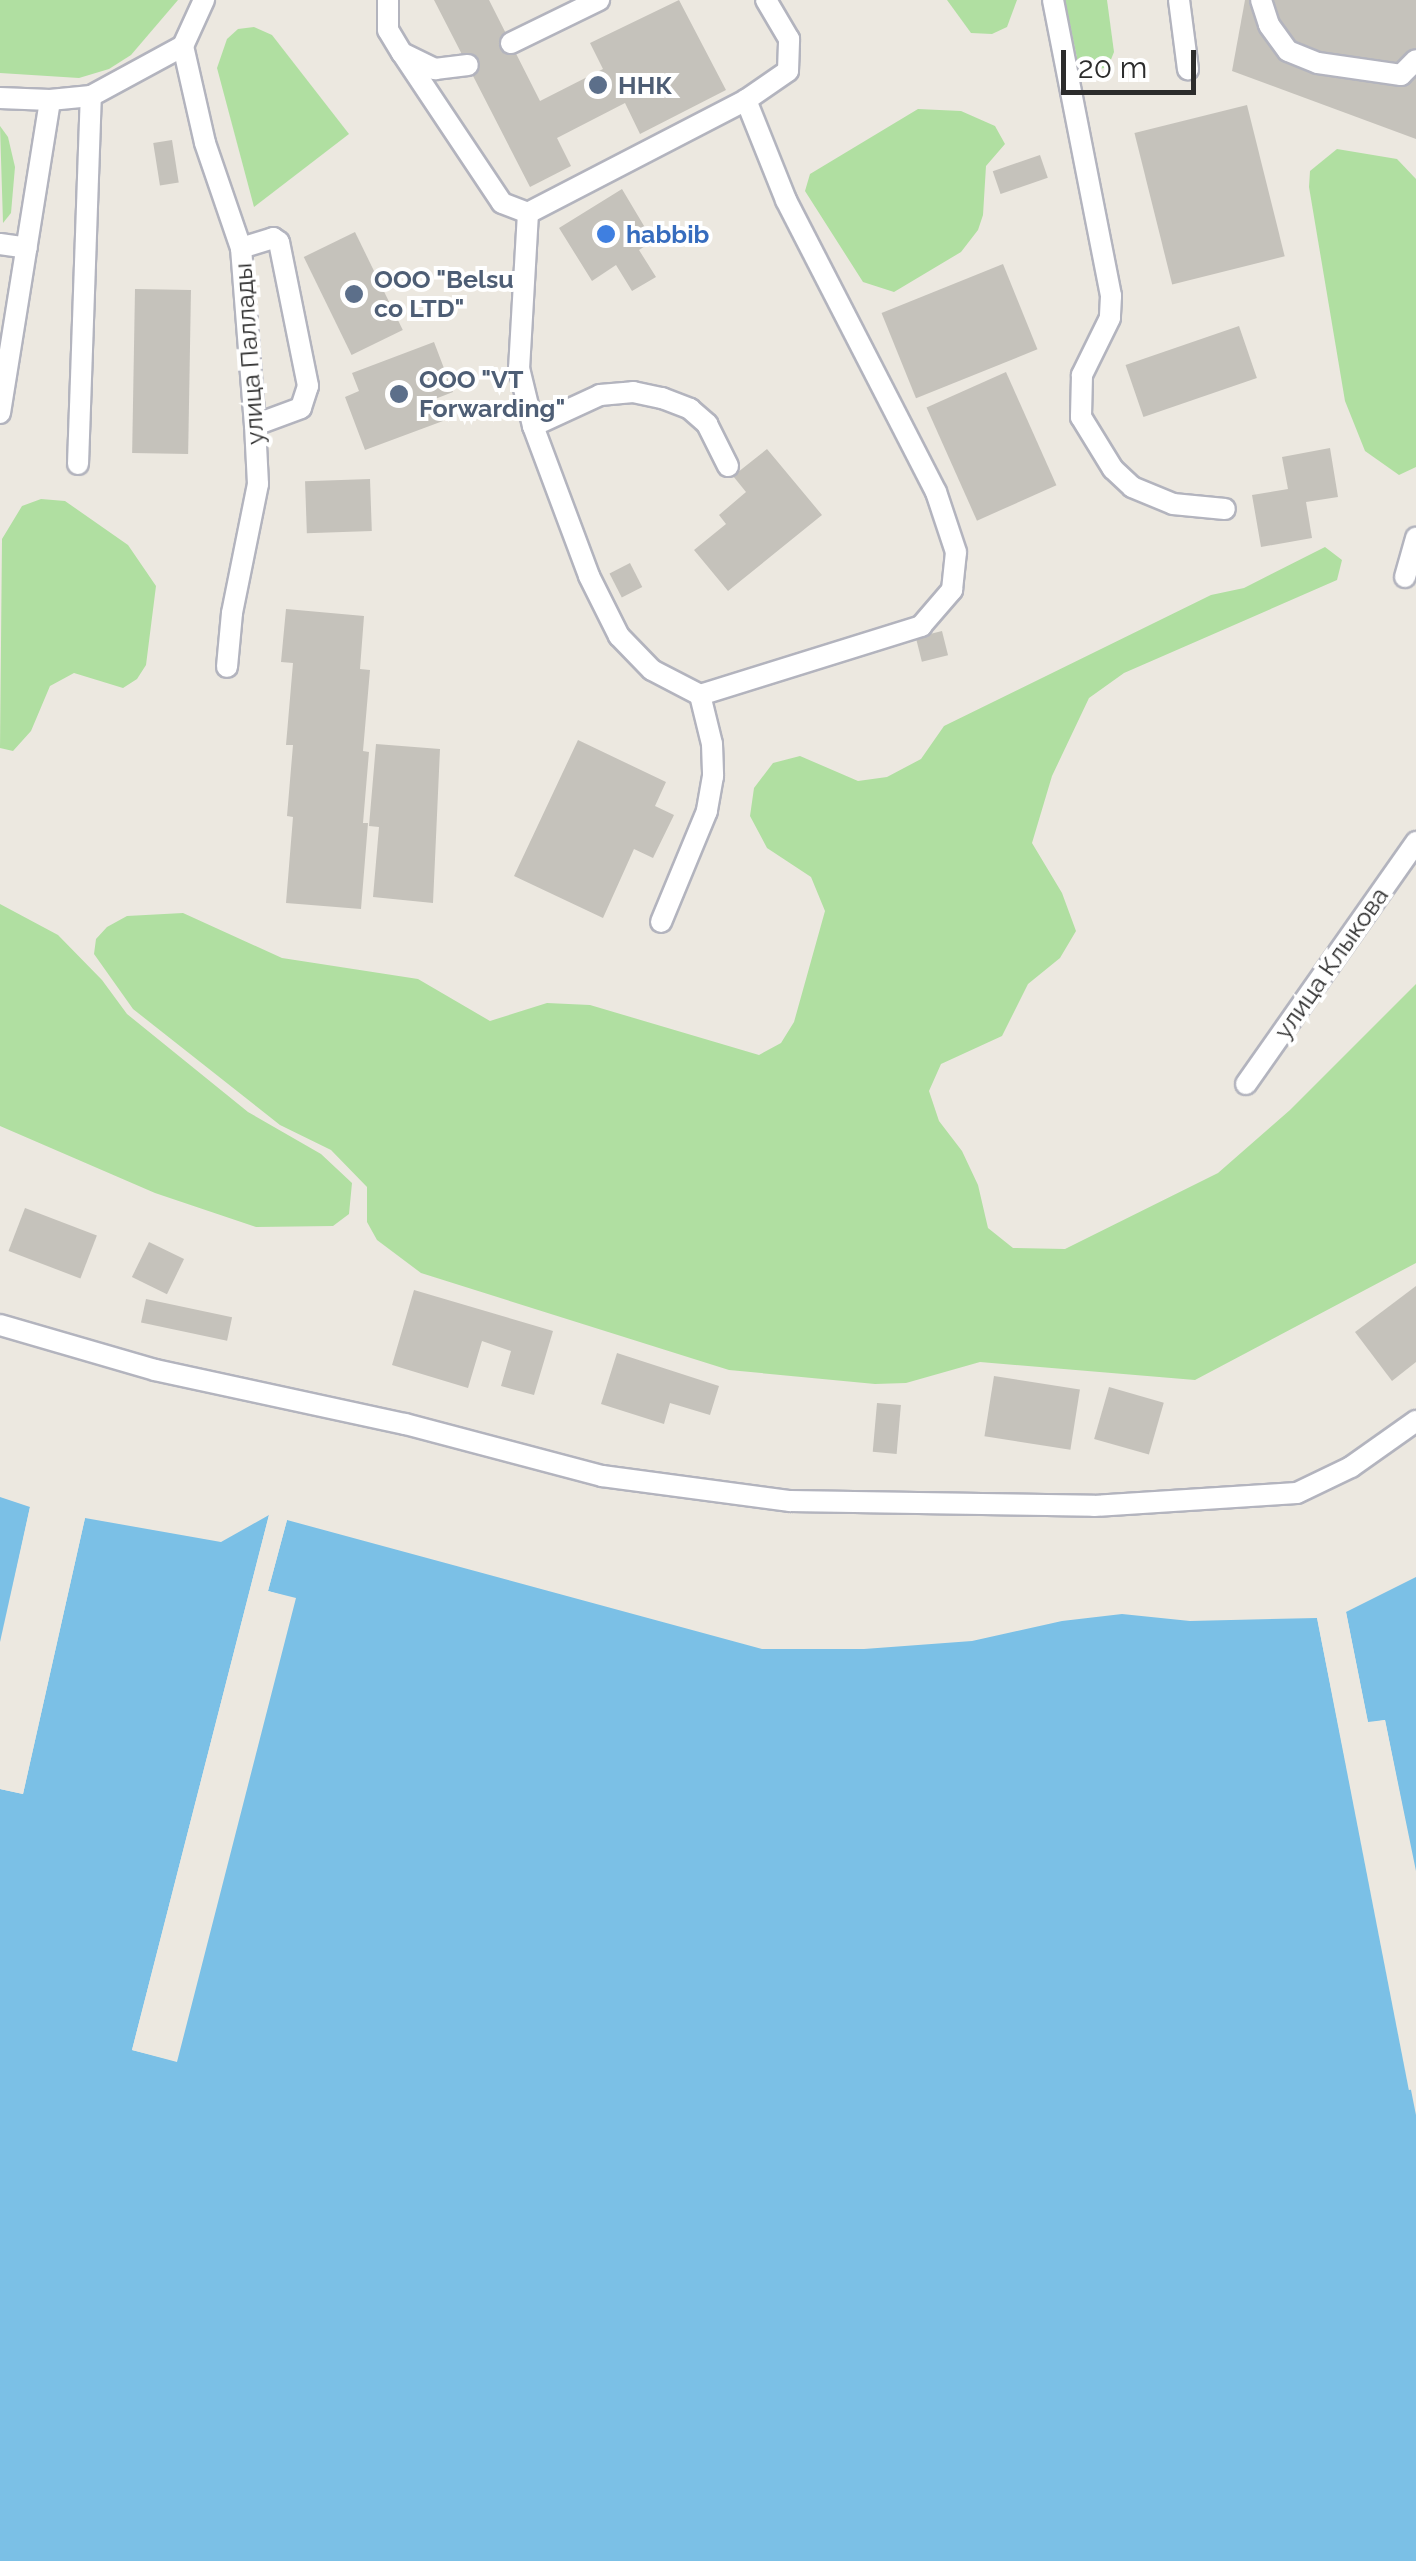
<!DOCTYPE html>
<meta charset="utf-8">
<style>
body{margin:0}
#map{position:relative;width:1416px;height:2561px;overflow:hidden;background:#ece8e0;font-family:Raleway,sans-serif}
div>[style]{position:absolute}
.green>*{inset:0;background:#b0dfa1}
.water>*{inset:0;background:#7bc0e6}
.pier>*{inset:0;background:#ece8e0;transform-origin:0 0}
.building>*{inset:0;background:#c5c2bb;transform-origin:0 0}
.roads{filter:drop-shadow(2px 0 #b3b4be) drop-shadow(-2px 0 #b3b4be) drop-shadow(0 2px #b3b4be) drop-shadow(0 -2px #b3b4be)}
.lane>*{height:20px;margin:-10px;padding:0 10px;transform-origin:10px;border-radius:10px;background:#fff}
.dots>*{width:28px;height:28px;translate:-50% -50%;box-sizing:border-box;border:5px solid #fff;border-radius:50%}
span{translate:-50% -50%;white-space:nowrap;text-align:center;line-height:1.15;-webkit-text-stroke:8px #fff;paint-order:stroke}
.service-label{font-size:25px;color:#4e5e75;font-weight:700}
.left{translate:0 -50%;text-align:left}
.shop-label{font-size:25px;color:#366cbe;font-weight:700}
.street-label{font-size:25px;color:#2c2c2c}
.scale{position:absolute;left:1061px;top:50px;width:135px;height:45px;box-sizing:border-box;border:5px solid #2c2c2c;border-top:0;padding-left:12px;font-size:30px;line-height:35px;white-space:nowrap;color:#2c2c2c;-webkit-text-stroke:8px #fff;paint-order:stroke}
</style>
<div id="map">
<div class="green">
<div style="clip-path:polygon(0 0,178px 0,131px 55px,109px 69px,79px 78px,0 73px)"></div>
<div style="clip-path:polygon(947px 0,1017px 0,1007px 27px,992px 34px,971px 33px)"></div>
<div style="clip-path:polygon(1065px 0,1107px 0,1114px 52px,1108px 67px,1091px 71px,1078px 63px)"></div>
<div style="clip-path:polygon(254px 27px,272px 35px,349px 134px,254px 207px,217px 68px,227px 39px,238px 29px)"></div>
<div style="clip-path:polygon(918px 109px,961px 111px,995px 126px,1005px 144px,986px 166px,983px 215px,978px 230px,961px 252px,894px 292px,863px 282px,805px 191px,810px 174px)"></div>
<div style="clip-path:polygon(0 126px,8px 137px,15px 167px,11px 213px,3px 223px)"></div>
<div style="clip-path:polygon(1337px 149px,1397px 159px,1416px 179px,1416px 467px,1399px 475px,1365px 451px,1345px 401px,1309px 187px,1310px 171px)"></div>
<div style="clip-path:polygon(41px 499px,65px 501px,128px 545px,156px 586px,146px 665px,137px 679px,123px 688px,74px 673px,50px 686px,31px 731px,13px 751px,0 748px,2px 539px,22px 506px)"></div>
<div style="clip-path:polygon(1325px 547px,1342px 560px,1337px 580px,1124px 673px,1089px 698px,1052px 776px,1032px 843px,1062px 893px,1076px 931px,1060px 958px,1028px 984px,1002px 1036px,941px 1064px,929px 1091px,939px 1121px,962px 1151px,978px 1185px,988px 1228px,1013px 1248px,1065px 1249px,1218px 1173px,1290px 1110px,1416px 984px,1416px 1263px,1195px 1380px,980px 1362px,906px 1383px,875px 1384px,729px 1370px,421px 1273px,377px 1240px,367px 1222px,367px 1187px,331px 1150px,280px 1125px,133px 1009px,94px 954px,96px 939px,107px 927px,127px 916px,183px 913px,282px 958px,418px 979px,490px 1021px,547px 1003px,590px 1005px,759px 1055px,781px 1043px,794px 1022px,825px 911px,811px 877px,767px 848px,750px 816px,754px 788px,773px 763px,800px 756px,858px 781px,887px 777px,921px 759px,944px 726px,1211px 595px,1244px 588px)"></div>
<div style="clip-path:polygon(0 904px,58px 935px,102px 980px,127px 1014px,248px 1112px,321px 1154px,352px 1183px,349px 1214px,333px 1226px,256px 1227px,155px 1193px,0 1126px)"></div>
</div>
<div class="water">
<div style="clip-path:polygon(0 1497px,30px 1507px,0 1642px)"></div>
<div style="clip-path:polygon(269px 1515px,132px 2050px,176px 2061px,295px 1599px,268px 1591px,287px 1520px,762px 1649px,864px 1649px,972px 1641px,1062px 1621px,1122px 1614px,1190px 1621px,1317px 1618px,1416px 2115px,1416px 2561px,0 2561px,0 1789px,23px 1794px,85px 1518px,221px 1542px)"></div>
<div style="clip-path:polygon(1416px 1577px,1416px 1871px,1385px 1720px,1368px 1723px,1346px 1612px)"></div>
</div>
<div class="pier">
<div style="clip-path:polygon(30px 1507px,35px 1508px,5px 1643px,0 1647px)"></div>
<div style="clip-path:polygon(269px 1515px,274px 1516px,138px 2047px,173px 2056px,289px 1602px,263px 1592px,282px 1519px,287px 1520px,268px 1591px,296px 1598px,177px 2062px,132px 2050px)"></div>
<div style="clip-path:polygon(80px 1517px,85px 1518px,23px 1794px,0 1789px,0 1784px,20px 1788px)"></div>
<div style="clip-path:polygon(1346px 1612px,1368px 1722px,1385px 1720px,1416px 1876px,1411px 1872px,1381px 1726px,1364px 1725px,1341px 1613px)"></div>
<div style="left:1322px;top:1617px;width:481px;height:5px;rotate:79deg"></div>
</div>
<div class="building">
<div style="clip-path:polygon(434px 0,489px 0,540px 101px,603px 69px,590px 43px,679px 0,726px 90px,640px 134px,625px 103px,557px 138px,571px 166px,530px 187px)"></div>
<div style="clip-path:polygon(1245px 0,1416px 0,1416px 139px,1232px 71px)"></div>
<div style="left:1247px;top:105px;width:156px;height:116px;rotate:76deg"></div>
<div style="left:172px;top:140px;width:43px;height:19px;rotate:81deg"></div>
<div style="left:1040px;top:155px;width:24px;height:50px;rotate:71deg"></div>
<div style="clip-path:polygon(622px 189px,653px 241px,639px 250px,656px 277px,632px 291px,616px 265px,592px 281px,559px 228px)"></div>
<div style="left:355px;top:232px;width:109px;height:57px;rotate:64deg"></div>
<div style="left:1003px;top:264px;width:92px;height:131px;rotate:68deg"></div>
<div style="left:135px;top:289px;width:56px;height:164px;rotate:1deg"></div>
<div style="left:1239px;top:326px;width:55px;height:120px;rotate:71deg"></div>
<div style="clip-path:polygon(434px 342px,453px 392px,435px 399px,443px 421px,365px 450px,345px 397px,359px 391px,352px 373px)"></div>
<div style="left:1006px;top:372px;width:124px;height:87px;rotate:66deg"></div>
<div style="clip-path:polygon(1330px 448px,1338px 497px,1306px 502px,1312px 538px,1261px 547px,1252px 495px,1288px 489px,1282px 457px)"></div>
<div style="clip-path:polygon(767px 449px,822px 515px,728px 591px,694px 550px,726px 524px,719px 515px,746px 492px,733px 476px)"></div>
<div style="left:370px;top:479px;width:52px;height:65px;rotate:88deg"></div>
<div style="left:630px;top:563px;width:27px;height:23px;rotate:63deg"></div>
<div style="clip-path:polygon(286px 609px,364px 616px,360px 669px,370px 670px,363px 751px,369px 752px,363px 823px,368px 823px,361px 909px,286px 903px,293px 817px,287px 816px,293px 745px,286px 745px,293px 663px,281px 662px)"></div>
<div style="left:942px;top:631px;width:25px;height:27px;rotate:76deg"></div>
<div style="clip-path:polygon(578px 740px,666px 782px,655px 806px,674px 815px,653px 858px,634px 849px,603px 918px,514px 876px)"></div>
<div style="clip-path:polygon(376px 744px,440px 749px,433px 903px,373px 897px,379px 827px,369px 826px)"></div>
<div style="left:25px;top:1208px;width:77px;height:46px;rotate:21deg"></div>
<div style="left:149px;top:1242px;width:39px;height:39px;rotate:26deg"></div>
<div style="clip-path:polygon(1416px 1286px,1416px 1362px,1392px 1381px,1355px 1332px)"></div>
<div style="clip-path:polygon(414px 1290px,553px 1331px,534px 1395px,501px 1386px,511px 1351px,482px 1341px,468px 1388px,392px 1365px)"></div>
<div style="left:146px;top:1299px;width:88px;height:24px;rotate:12deg"></div>
<div style="clip-path:polygon(617px 1353px,719px 1386px,710px 1415px,670px 1403px,664px 1424px,601px 1404px)"></div>
<div style="left:994px;top:1376px;width:87px;height:61px;rotate:9deg"></div>
<div style="left:1109px;top:1387px;width:57px;height:54px;rotate:16deg"></div>
<div style="left:877px;top:1403px;width:24px;height:49px;rotate:5deg"></div>
</div>
<div class="roads">
<div class="lane">
<div style="left:388px;top:0;width:30px;rotate:90deg"></div>
<div style="left:388px;top:30px;width:27px;rotate:59deg"></div>
<div style="left:402px;top:53px;width:37px;rotate:26deg"></div>
<div style="left:435px;top:69px;width:33px;rotate:-7deg"></div>
<div style="left:1053px;top:0;width:302px;rotate:78.9deg"></div>
<div style="left:1111px;top:296px;width:22px;rotate:93deg"></div>
<div style="left:1110px;top:318px;width:64px;rotate:116.2deg"></div>
<div style="left:1082px;top:375px;width:42px;rotate:91.4deg"></div>
<div style="left:1081px;top:417px;width:61px;rotate:58.4deg"></div>
<div style="left:1113px;top:469px;width:26px;rotate:43deg"></div>
<div style="left:1132px;top:487px;width:44px;rotate:22.5deg"></div>
<div style="left:1173px;top:504px;width:52px;rotate:5.5deg"></div>
<div style="left:1179px;top:0;width:70px;rotate:82.6deg"></div>
<div style="left:1261px;top:0;width:26px;rotate:72deg"></div>
<div style="left:1269px;top:25px;width:32px;rotate:54deg"></div>
<div style="left:1288px;top:51px;width:32px;rotate:22deg"></div>
<div style="left:1318px;top:63px;width:84px;rotate:8.2deg"></div>
<div style="left:1401px;top:75px;width:21px;rotate:-45deg"></div>
<div style="left:511px;top:43px;width:98px;rotate:-26deg"></div>
<div style="left:183px;top:46px;width:99px;rotate:77.2deg"></div>
<div style="left:205px;top:143px;width:111px;rotate:71.1deg"></div>
<div style="left:241px;top:248px;width:178px;rotate:85.5deg"></div>
<div style="left:255px;top:425px;width:59px;rotate:87.1deg"></div>
<div style="left:258px;top:484px;width:132px;rotate:101.4deg"></div>
<div style="left:232px;top:613px;width:54px;rotate:95.3deg"></div>
<div style="left:402px;top:53px;width:180px;rotate:56.3deg"></div>
<div style="left:502px;top:203px;width:28px;rotate:21deg"></div>
<div style="left:528px;top:213px;width:246px;rotate:-27.4deg"></div>
<div style="left:746px;top:100px;width:51px;rotate:-34.6deg"></div>
<div style="left:788px;top:71px;width:32px;rotate:-88deg"></div>
<div style="left:789px;top:39px;width:45px;rotate:-120.5deg"></div>
<div style="left:0;top:98px;width:50px;rotate:2.3deg"></div>
<div style="left:528px;top:213px;width:155px;rotate:93.3deg"></div>
<div style="left:519px;top:368px;width:60px;rotate:76.4deg"></div>
<div style="left:533px;top:426px;width:160px;rotate:69.5deg"></div>
<div style="left:589px;top:576px;width:67px;rotate:63.4deg"></div>
<div style="left:619px;top:636px;width:47px;rotate:45.9deg"></div>
<div style="left:652px;top:670px;width:54px;rotate:27.5deg"></div>
<div style="left:700px;top:695px;width:50px;rotate:76.2deg"></div>
<div style="left:712px;top:744px;width:32px;rotate:88deg"></div>
<div style="left:713px;top:776px;width:36px;rotate:100deg"></div>
<div style="left:707px;top:811px;width:120px;rotate:112.5deg"></div>
<div style="left:0;top:244px;width:27px;rotate:8deg"></div>
<div style="left:241px;top:248px;width:34px;rotate:-17deg"></div>
<div style="left:273px;top:238px;width:7px;rotate:34deg"></div>
<div style="left:279px;top:242px;width:147px;rotate:78.6deg"></div>
<div style="left:308px;top:386px;width:23px;rotate:108deg"></div>
<div style="left:301px;top:408px;width:49px;rotate:159.7deg"></div>
<div style="left:0;top:413px;width:317px;rotate:-80.9deg"></div>
<div style="left:50px;top:100px;width:41px;rotate:-5.6deg"></div>
<div style="left:91px;top:96px;width:105px;rotate:-28.5deg"></div>
<div style="left:183px;top:46px;width:51px;rotate:-65.5deg"></div>
<div style="left:533px;top:426px;width:74px;rotate:-24.8deg"></div>
<div style="left:600px;top:395px;width:33px;rotate:-5deg"></div>
<div style="left:633px;top:392px;width:30px;rotate:12deg"></div>
<div style="left:662px;top:398px;width:30px;rotate:21deg"></div>
<div style="left:690px;top:409px;width:23px;rotate:41deg"></div>
<div style="left:707px;top:424px;width:47px;rotate:63.4deg"></div>
<div style="left:78px;top:464px;width:368px;rotate:-88deg"></div>
<div style="left:1405px;top:577px;width:41px;rotate:-74.2deg"></div>
<div style="left:700px;top:695px;width:232px;rotate:-17.3deg"></div>
<div style="left:921px;top:626px;width:48px;rotate:-49.3deg"></div>
<div style="left:952px;top:590px;width:38px;rotate:-84deg"></div>
<div style="left:956px;top:552px;width:63px;rotate:-108.4deg"></div>
<div style="left:936px;top:492px;width:328px;rotate:-117.2deg"></div>
<div style="left:786px;top:200px;width:108px;rotate:-111.8deg"></div>
<div style="left:1246px;top:1084px;width:296px;rotate:-54.9deg"></div>
<div style="left:0;top:1325px;width:161px;rotate:16.2deg"></div>
<div style="left:155px;top:1370px;width:256px;rotate:12.2deg"></div>
<div style="left:405px;top:1424px;width:204px;rotate:14.8deg"></div>
<div style="left:602px;top:1476px;width:190px;rotate:7.6deg"></div>
<div style="left:790px;top:1501px;width:304px;rotate:0.9deg"></div>
<div style="left:1094px;top:1506px;width:203px;rotate:-3.7deg"></div>
<div style="left:1297px;top:1493px;width:60px;rotate:-25.7deg"></div>
<div style="left:1351px;top:1467px;width:80px;rotate:-35.3deg"></div>
</div>
</div>
<div class="dots">
<div style="left:598px;top:85px;background:#5c6f8a"></div>
<div style="left:606px;top:234px;background:#3f7fe0"></div>
<div style="left:354px;top:294px;background:#5c6f8a"></div>
<div style="left:399px;top:394px;background:#5c6f8a"></div>
</div>
<div class="service-label">
<span class="left" style="left:618px;top:85px">ННК</span>
<span class="left" style="left:374px;top:294px">OOO "Belsu<br>co LTD"</span>
<span class="left" style="left:419px;top:394px">OOO "VT<br>Forwarding"</span>
</div>
<div class="shop-label">
<span class="left" style="left:626px;top:234px">habbib</span>
</div>
<div class="street-label">
<span style="left:249px;top:354px;rotate:-94deg">улица Паллады</span>
<span style="left:1331px;top:963px;rotate:-55deg">улица Клыкова</span>
</div>
<div class="scale">20 m</div>
</div>
